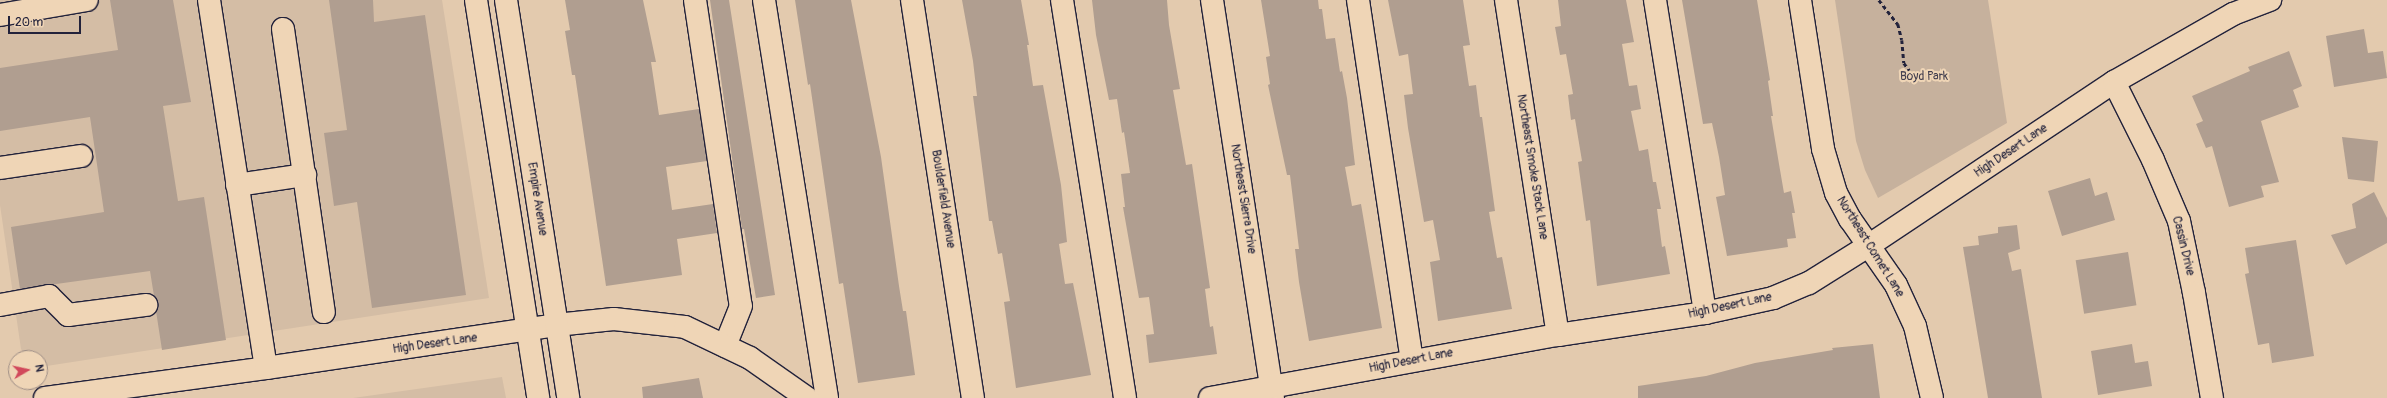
<!DOCTYPE html>
<style>
body{margin:0}
#map{position:relative;width:2387px;height:398px;overflow:hidden;background:#e3caae;font-family:Pangolin,sans-serif}
div>[style]{position:absolute}
.built>*{inset:0;background:#d4bda5}
.green>*{inset:0;background:#c6b19d}
.building>*{inset:0;background:#b09e90;transform-origin:0 0}
.path>*{height:2.5px;margin-top:-1.25px;transform-origin:0;background:repeating-linear-gradient(90deg,#22223b 0 4px,transparent 0 7px)}
.roads{filter:drop-shadow(1px 0 #22223b) drop-shadow(-1px 0 #22223b) drop-shadow(0 1px #22223b) drop-shadow(0 -1px #22223b)}
.minor>*{height:22px;margin:-11px;padding:0 11px;transform-origin:11px;border-radius:11px;background:#efd5b6}
.highway>*{height:22px;margin:-11px;padding:0 11px;transform-origin:11px;border-radius:11px;background:#efd5b6}
span{translate:-50% -50%;white-space:nowrap;text-align:center;line-height:1.15;-webkit-text-stroke:4px #efd5b6;paint-order:stroke}
.park-label{font-size:12px;color:#433f4f}
.street-label{font-size:12px;color:#22223b}
.north{position:absolute;left:8px;top:350px;width:40px;height:40px;box-sizing:border-box;background:#efd5b6;border:1px solid #9d8d85;border-radius:50%;rotate:81deg;font-size:11px;font-weight:700;line-height:16px;text-align:center;color:#22223b}
.north::after{content:'';display:block;margin:auto;width:14px;height:18px;background:#d1495b;clip-path:polygon(50% 0,100% 100%,50% 72%,0 100%)}
.scale{position:absolute;left:8px;top:16px;width:73px;height:18px;box-sizing:border-box;border:2px solid #22223b;border-top:0;padding-left:5px;font-size:12px;line-height:14px;white-space:nowrap;color:#22223b;-webkit-text-stroke:3px #efd5b6;paint-order:stroke}
</style>
<div id="map">
<div class="built">
<div style="clip-path:polygon(0 0,442px 0,489px 298px,40px 367px,40px 358px,27px 358px,21px 349px,0 205px)"></div>
<div style="clip-path:polygon(502px 377px,506px 398px,353px 398px)"></div>
</div>
<div class="green">
<div style="clip-path:polygon(1835px 0,1988px 0,2007px 123px,1878px 198px,1865px 170px,1856px 141px)"></div>
</div>
<div class="building">
<div style="clip-path:polygon(110px 0,173px 0,191px 102px,163px 106px,178px 201px,204px 197px,226px 340px,162px 350px,156px 311px,158px 303px,154px 296px,150px 271px,20px 289px,11px 227px,104px 212px,90px 117px,0 131px,0 68px,118px 50px)"></div>
<div style="clip-path:polygon(329px 0,373px 0,374px 22px,425px 15px,466px 295px,372px 308px,357px 202px,334px 206px,324px 133px,347px 130px)"></div>
<div style="clip-path:polygon(565px 0,643px 0,656px 62px,651px 62px,659px 115px,699px 109px,707px 161px,666px 167px,672px 210px,713px 204px,717px 233px,677px 239px,682px 275px,606px 286px,575px 75px,572px 75px,565px 31px,570px 30px)"></div>
<div style="clip-path:polygon(710px 0,729px 0,775px 295px,756px 298px,744px 229px,742px 229px)"></div>
<div style="clip-path:polygon(795px 0,851px 0,881px 157px,899px 286px,903px 311px,906px 311px,915px 375px,858px 383px,843px 283px,839px 284px,810px 84px,808px 85px)"></div>
<div style="clip-path:polygon(962px 0,1021px 0,1029px 45px,1027px 45px,1033px 86px,1043px 85px,1061px 185px,1067px 242px,1059px 244px,1065px 284px,1073px 283px,1091px 375px,1016px 388px,1004px 302px,1010px 301px,1002px 253px,998px 254px,992px 221px,989px 221px,973px 96px,977px 96px,973px 61px)"></div>
<div style="clip-path:polygon(1092px 0,1167px 0,1169px 25px,1180px 89px,1173px 90px,1186px 165px,1192px 164px,1210px 288px,1205px 289px,1210px 327px,1213px 326px,1217px 354px,1149px 363px,1146px 335px,1154px 334px,1149px 297px,1139px 298px,1123px 207px,1125px 207px,1121px 174px,1130px 173px,1124px 132px,1122px 133px,1117px 99px,1109px 100px,1096px 35px)"></div>
<div style="clip-path:polygon(1261px 0,1318px 0,1319px 9px,1322px 9px,1326px 39px,1335px 38px,1340px 72px,1342px 71px,1347px 98px,1355px 165px,1345px 167px,1352px 206px,1361px 204px,1382px 328px,1309px 341px,1299px 282px,1295px 249px,1299px 249px,1290px 175px,1287px 175px,1268px 85px,1270px 84px,1266px 57px,1270px 56px)"></div>
<div style="clip-path:polygon(1388px 0,1463px 0,1470px 45px,1463px 46px,1469px 86px,1476px 85px,1480px 117px,1482px 117px,1495px 211px,1489px 212px,1497px 258px,1502px 257px,1512px 309px,1438px 321px,1430px 262px,1440px 260px,1433px 220px,1424px 222px,1408px 128px,1404px 95px,1413px 94px,1408px 54px,1399px 56px)"></div>
<div style="clip-path:polygon(1558px 0,1626px 0,1634px 42px,1622px 44px,1629px 86px,1637px 85px,1641px 109px,1631px 111px,1639px 151px,1648px 149px,1653px 182px,1656px 182px,1661px 209px,1657px 209px,1662px 247px,1665px 246px,1670px 274px,1597px 286px,1590px 220px,1586px 221px,1578px 162px,1582px 161px,1575px 119px,1571px 120px,1568px 95px,1573px 94px,1566px 54px,1560px 55px,1555px 27px,1561px 26px)"></div>
<div style="clip-path:polygon(1682px 0,1757px 0,1770px 80px,1768px 81px,1773px 116px,1771px 116px,1779px 164px,1784px 193px,1791px 191px,1795px 213px,1792px 213px,1796px 238px,1787px 239px,1788px 247px,1727px 256px,1716px 197px,1725px 195px,1719px 157px,1712px 123px,1703px 124px)"></div>
<div style="clip-path:polygon(2364px 29px,2368px 53px,2383px 51px,2387px 78px,2334px 87px,2326px 36px)"></div>
<div style="clip-path:polygon(2289px 51px,2302px 86px,2293px 90px,2299px 107px,2261px 121px,2279px 182px,2261px 186px,2264px 197px,2229px 207px,2212px 146px,2206px 148px,2196px 124px,2203px 121px,2192px 96px,2250px 71px,2248px 67px)"></div>
<div style="clip-path:polygon(2342px 137px,2378px 141px,2374px 182px,2348px 179px)"></div>
<div style="clip-path:polygon(2090px 178px,2095px 196px,2107px 192px,2115px 220px,2062px 236px,2048px 191px)"></div>
<div style="clip-path:polygon(2374px 192px,2387px 218px,2387px 243px,2346px 265px,2331px 235px,2356px 228px,2352px 204px)"></div>
<div style="clip-path:polygon(2017px 225px,2020px 249px,2008px 253px,2012px 271px,2021px 269px,2042px 398px,1988px 398px,1963px 247px,1979px 245px,1978px 236px,1998px 233px,1998px 227px)"></div>
<div style="clip-path:polygon(2296px 240px,2314px 356px,2272px 363px,2269px 343px,2258px 345px,2245px 274px,2249px 273px,2245px 248px)"></div>
<div style="left:2128px;top:252px;width:54px;height:53px;rotate:81deg"></div>
<div style="clip-path:polygon(1873px 344px,1880px 398px,1638px 398px,1638px 386px,1706px 376px,1755px 363px,1833px 350px,1832px 348px)"></div>
<div style="clip-path:polygon(2132px 344px,2135px 363px,2148px 361px,2152px 386px,2098px 395px,2091px 351px)"></div>
<div style="clip-path:polygon(699px 378px,703px 398px,643px 398px,642px 387px)"></div>
</div>
<div class="path">
<div style="left:1879px;top:0;width:31px;rotate:52deg"></div>
<div style="left:1898px;top:24px;width:16px;rotate:76deg"></div>
<div style="left:1902px;top:40px;width:23px;rotate:85deg"></div>
<div style="left:1904px;top:63px;width:9px;rotate:54deg"></div>
</div>
<div class="roads">
<div class="minor">
<div style="left:209px;top:0;width:372px;rotate:81.2deg"></div>
<div style="left:695px;top:0;width:309px;rotate:81.5deg"></div>
<div style="left:741px;top:306px;width:43px;rotate:111.8deg"></div>
<div style="left:764px;top:0;width:403px;rotate:81deg"></div>
<div style="left:912px;top:0;width:403px;rotate:81.3deg"></div>
<div style="left:1062px;top:0;width:403px;rotate:81deg"></div>
<div style="left:1212px;top:0;width:403px;rotate:81.3deg"></div>
<div style="left:1358px;top:0;width:364px;rotate:81.5deg"></div>
<div style="left:1506px;top:0;width:339px;rotate:81.2deg"></div>
<div style="left:1655px;top:0;width:317px;rotate:80.9deg"></div>
<div style="left:1800px;top:0;width:151px;rotate:81.2deg"></div>
<div style="left:1823px;top:149px;width:46px;rotate:73.5deg"></div>
<div style="left:1836px;top:193px;width:30px;rotate:62deg"></div>
<div style="left:1850px;top:219px;width:80px;rotate:55.1deg"></div>
<div style="left:1896px;top:285px;width:45px;rotate:65.1deg"></div>
<div style="left:1915px;top:326px;width:74px;rotate:76.7deg"></div>
<div style="left:0;top:15px;width:88px;rotate:-9.8deg"></div>
<div style="left:283px;top:29px;width:286px;rotate:81.8deg"></div>
<div style="left:2114px;top:82px;width:87px;rotate:63.4deg"></div>
<div style="left:2153px;top:160px;width:66px;rotate:66.9deg"></div>
<div style="left:2179px;top:221px;width:74px;rotate:78.2deg"></div>
<div style="left:2194px;top:293px;width:107px;rotate:80.3deg"></div>
<div style="left:0;top:168px;width:82px;rotate:-8.4deg"></div>
<div style="left:237px;top:185px;width:69px;rotate:-8.4deg"></div>
<div style="left:0;top:305px;width:50px;rotate:-10.4deg"></div>
<div style="left:49px;top:296px;width:27px;rotate:45deg"></div>
<div style="left:68px;top:315px;width:79px;rotate:-7.3deg"></div>
<div style="left:45px;top:398px;width:223px;rotate:-7.7deg"></div>
<div style="left:266px;top:368px;width:293px;rotate:-8.4deg"></div>
<div style="left:556px;top:325px;width:58px;rotate:-5.9deg"></div>
<div style="left:614px;top:319px;width:71px;rotate:6.4deg"></div>
<div style="left:685px;top:327px;width:72px;rotate:25.5deg"></div>
<div style="left:750px;top:358px;width:70px;rotate:35.1deg"></div>
<div style="left:1210px;top:398px;width:354px;rotate:-10.3deg"></div>
<div style="left:1558px;top:335px;width:149px;rotate:-8.5deg"></div>
<div style="left:1705px;top:313px;width:70px;rotate:-12.4deg"></div>
<div style="left:1773px;top:298px;width:39px;rotate:-23deg"></div>
<div style="left:1809px;top:283px;width:70px;rotate:-32.1deg"></div>
<div style="left:1868px;top:246px;width:296px;rotate:-33.7deg"></div>
<div style="left:2114px;top:82px;width:137px;rotate:-29.7deg"></div>
<div style="left:2233px;top:14px;width:40px;rotate:-21deg"></div>
</div>
<div class="highway">
<div style="left:476px;top:0;width:403px;rotate:81.1deg"></div>
<div style="left:506px;top:0;width:403px;rotate:81.1deg"></div>
</div>
</div>
<div class="park-label">
<span style="left:1924px;top:77px">Boyd Park</span>
</div>
<div class="street-label">
<span style="left:2011px;top:151px;rotate:-34deg">High Desert Lane</span>
<span style="left:1532px;top:167px;rotate:81deg">Northeast Smoke Stack Lane</span>
<span style="left:537px;top:199px;rotate:81deg">Empire Avenue</span>
<span style="left:943px;top:199px;rotate:81deg">Boulderfield Avenue</span>
<span style="left:1243px;top:199px;rotate:81deg">Northeast Sierra Drive</span>
<span style="left:2183px;top:246px;rotate:76deg">Cassin Drive</span>
<span style="left:1870px;top:247px;rotate:58deg">Northeast Comet Lane</span>
<span style="left:1730px;top:306px;rotate:-12deg">High Desert Lane</span>
<span style="left:435px;top:344px;rotate:-8deg">High Desert Lane</span>
<span style="left:1411px;top:361px;rotate:-11deg">High Desert Lane</span>
</div>
<div class="north">N</div>
<div class="scale">20 m</div>
</div>
